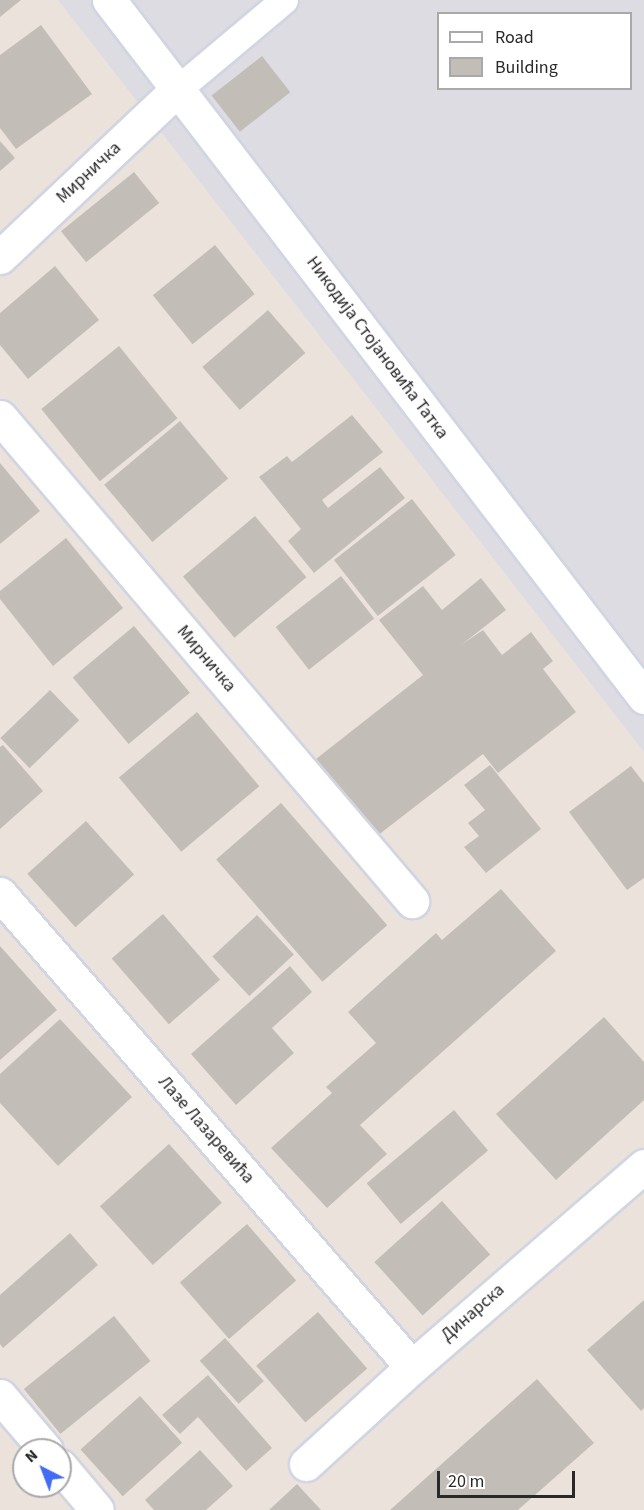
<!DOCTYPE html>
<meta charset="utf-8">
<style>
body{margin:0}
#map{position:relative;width:644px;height:1510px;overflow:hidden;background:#ebe3db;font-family:"Source Sans 3",sans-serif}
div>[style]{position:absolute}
.industrial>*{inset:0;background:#dedce3}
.building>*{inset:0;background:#c3bdb8;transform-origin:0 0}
.roads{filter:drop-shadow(2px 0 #d1d5e2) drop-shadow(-2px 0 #d1d5e2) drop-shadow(0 2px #d1d5e2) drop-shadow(0 -2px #d1d5e2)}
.service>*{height:27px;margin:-13.5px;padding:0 13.5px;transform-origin:13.5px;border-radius:13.5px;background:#fff}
.minor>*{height:33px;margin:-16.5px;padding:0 16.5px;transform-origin:16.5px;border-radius:16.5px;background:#fff}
span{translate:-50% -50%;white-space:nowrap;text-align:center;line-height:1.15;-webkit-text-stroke:6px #fff;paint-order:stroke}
.street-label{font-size:18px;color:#292929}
.legend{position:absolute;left:437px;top:12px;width:195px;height:78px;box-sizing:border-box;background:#fff;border:2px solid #a9a9a9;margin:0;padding:8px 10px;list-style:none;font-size:18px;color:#292929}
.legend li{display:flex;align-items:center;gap:12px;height:30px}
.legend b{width:30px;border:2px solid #a9a9a9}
.north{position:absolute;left:12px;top:1438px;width:60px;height:60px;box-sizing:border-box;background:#fff;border:2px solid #a9a9a9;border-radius:50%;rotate:318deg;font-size:16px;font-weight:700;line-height:24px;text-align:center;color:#292929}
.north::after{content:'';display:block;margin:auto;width:21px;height:27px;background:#416cf3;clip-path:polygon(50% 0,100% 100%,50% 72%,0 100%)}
.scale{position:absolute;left:437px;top:1471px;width:138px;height:27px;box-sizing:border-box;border:3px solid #292929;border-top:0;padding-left:8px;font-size:18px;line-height:21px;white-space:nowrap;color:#292929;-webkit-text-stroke:4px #fff;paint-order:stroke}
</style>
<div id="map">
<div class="industrial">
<div style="clip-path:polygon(evenodd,58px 0,644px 0,644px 752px,58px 0,438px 14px,630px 14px,630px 88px,438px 88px,438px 14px)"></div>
</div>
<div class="building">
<div style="clip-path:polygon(0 0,21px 0,0 17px)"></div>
<div style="clip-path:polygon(41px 25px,92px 94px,16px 149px,0 128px,0 55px)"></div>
<div style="left:262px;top:56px;width:46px;height:64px;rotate:52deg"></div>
<div style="clip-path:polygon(0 141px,15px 158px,0 171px)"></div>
<div style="left:134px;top:172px;width:40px;height:94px;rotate:51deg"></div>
<div style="left:215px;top:245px;width:63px;height:80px;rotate:51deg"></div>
<div style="clip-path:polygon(55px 266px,99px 320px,28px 379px,0 345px,0 313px)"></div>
<div style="left:268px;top:310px;width:57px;height:87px;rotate:49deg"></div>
<div style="left:119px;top:346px;width:93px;height:100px;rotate:51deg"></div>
<div style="clip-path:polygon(352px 415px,383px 452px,322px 500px,328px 508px,380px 467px,405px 498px,314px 573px,288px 541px,301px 529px,259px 477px,287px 456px,292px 462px)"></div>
<div style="left:180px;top:421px;width:75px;height:99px;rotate:50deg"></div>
<div style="clip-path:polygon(0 463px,40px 511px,0 544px)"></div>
<div style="left:412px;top:499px;width:71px;height:99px;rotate:52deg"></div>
<div style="left:255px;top:516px;width:80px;height:94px;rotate:50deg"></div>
<div style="clip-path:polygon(66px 538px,123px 608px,53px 666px,0 599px,0 591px)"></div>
<div style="left:341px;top:576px;width:54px;height:83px;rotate:52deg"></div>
<div style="clip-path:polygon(481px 578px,506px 610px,461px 645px,483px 630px,502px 655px,531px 632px,553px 661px,543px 669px,576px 712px,498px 773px,483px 754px,377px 836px,316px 759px,423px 675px,379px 620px,423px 586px,442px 610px)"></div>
<div style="left:134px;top:626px;width:87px;height:80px;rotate:50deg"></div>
<div style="left:50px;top:690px;width:42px;height:69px;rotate:46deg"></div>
<div style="left:197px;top:712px;width:97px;height:102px;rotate:50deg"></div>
<div style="clip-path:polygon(3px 745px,43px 791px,0 829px,0 747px)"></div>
<div style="clip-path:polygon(490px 765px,541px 829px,486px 873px,464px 847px,479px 836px,468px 823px,485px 810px,464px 785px)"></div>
<div style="clip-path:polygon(631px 766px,644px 783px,644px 878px,627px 890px,569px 812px)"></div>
<div style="left:281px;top:803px;width:162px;height:86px;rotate:49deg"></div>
<div style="left:86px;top:821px;width:72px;height:79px;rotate:48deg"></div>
<div style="clip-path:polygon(501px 889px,556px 951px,360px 1125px,387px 1154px,327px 1208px,271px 1148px,332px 1093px,326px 1087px,376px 1043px,348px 1012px,436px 933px,442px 940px)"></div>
<div style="left:163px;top:914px;width:87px;height:68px;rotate:49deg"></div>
<div style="left:257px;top:915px;width:54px;height:61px;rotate:47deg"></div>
<div style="clip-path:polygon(0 946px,57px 1010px,0 1060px)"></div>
<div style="clip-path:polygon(290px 966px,312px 992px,272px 1028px,294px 1053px,236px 1105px,191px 1054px)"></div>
<div style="clip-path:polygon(604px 1017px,644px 1062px,644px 1100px,556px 1180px,496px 1114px)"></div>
<div style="clip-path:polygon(60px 1019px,132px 1097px,58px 1166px,0 1103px,0 1074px)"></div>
<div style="left:454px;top:1110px;width:53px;height:114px;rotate:50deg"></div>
<div style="left:169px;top:1144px;width:79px;height:93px;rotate:48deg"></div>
<div style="left:442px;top:1201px;width:72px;height:91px;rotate:48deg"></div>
<div style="left:247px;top:1224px;width:75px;height:89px;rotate:49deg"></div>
<div style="clip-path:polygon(70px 1233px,98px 1265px,3px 1348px,0 1344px,0 1295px)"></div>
<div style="clip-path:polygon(644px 1300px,644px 1408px,641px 1411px,587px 1350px)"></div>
<div style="left:318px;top:1312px;width:75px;height:82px;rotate:49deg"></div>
<div style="left:114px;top:1316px;width:58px;height:116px;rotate:51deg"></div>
<div style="left:225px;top:1338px;width:58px;height:34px;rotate:48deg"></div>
<div style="clip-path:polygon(208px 1375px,272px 1448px,246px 1471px,198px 1417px,180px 1434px,162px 1415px)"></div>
<div style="clip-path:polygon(537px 1379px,594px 1443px,518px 1510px,390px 1510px)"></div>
<div style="left:140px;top:1396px;width:63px;height:80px;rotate:48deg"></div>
<div style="clip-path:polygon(200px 1450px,233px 1486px,206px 1510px,154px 1510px,145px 1500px)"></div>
<div style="clip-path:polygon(297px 1484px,321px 1510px,269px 1510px)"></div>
</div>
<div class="roads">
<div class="service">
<div style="left:179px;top:88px;width:137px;rotate:-40deg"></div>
</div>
<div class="minor">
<div style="left:109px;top:0;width:879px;rotate:52.49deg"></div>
<div style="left:0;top:257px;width:246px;rotate:-43.4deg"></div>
<div style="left:0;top:417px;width:636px;rotate:49.59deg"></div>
<div style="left:0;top:894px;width:627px;rotate:48.94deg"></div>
<div style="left:0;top:1396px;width:71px;rotate:49.6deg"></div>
<div style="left:306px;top:1464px;width:144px;rotate:-42.5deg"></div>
<div style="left:412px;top:1367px;width:307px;rotate:-40.9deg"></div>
<div style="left:60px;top:1466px;width:57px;rotate:49.9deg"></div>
</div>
</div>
<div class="street-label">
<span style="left:89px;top:173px;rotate:-43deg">Мирничка</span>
<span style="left:377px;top:348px;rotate:53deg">Никодија Стојановића Татка</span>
<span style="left:206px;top:659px;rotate:50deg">Мирничка</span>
<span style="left:206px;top:1130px;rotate:49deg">Лазе Лазаревића</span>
<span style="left:473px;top:1313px;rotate:-41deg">Динарска</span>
</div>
<ul class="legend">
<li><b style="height:8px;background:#fff"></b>Road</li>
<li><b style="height:16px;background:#c3bdb8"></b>Building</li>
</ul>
<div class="north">N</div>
<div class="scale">20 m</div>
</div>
